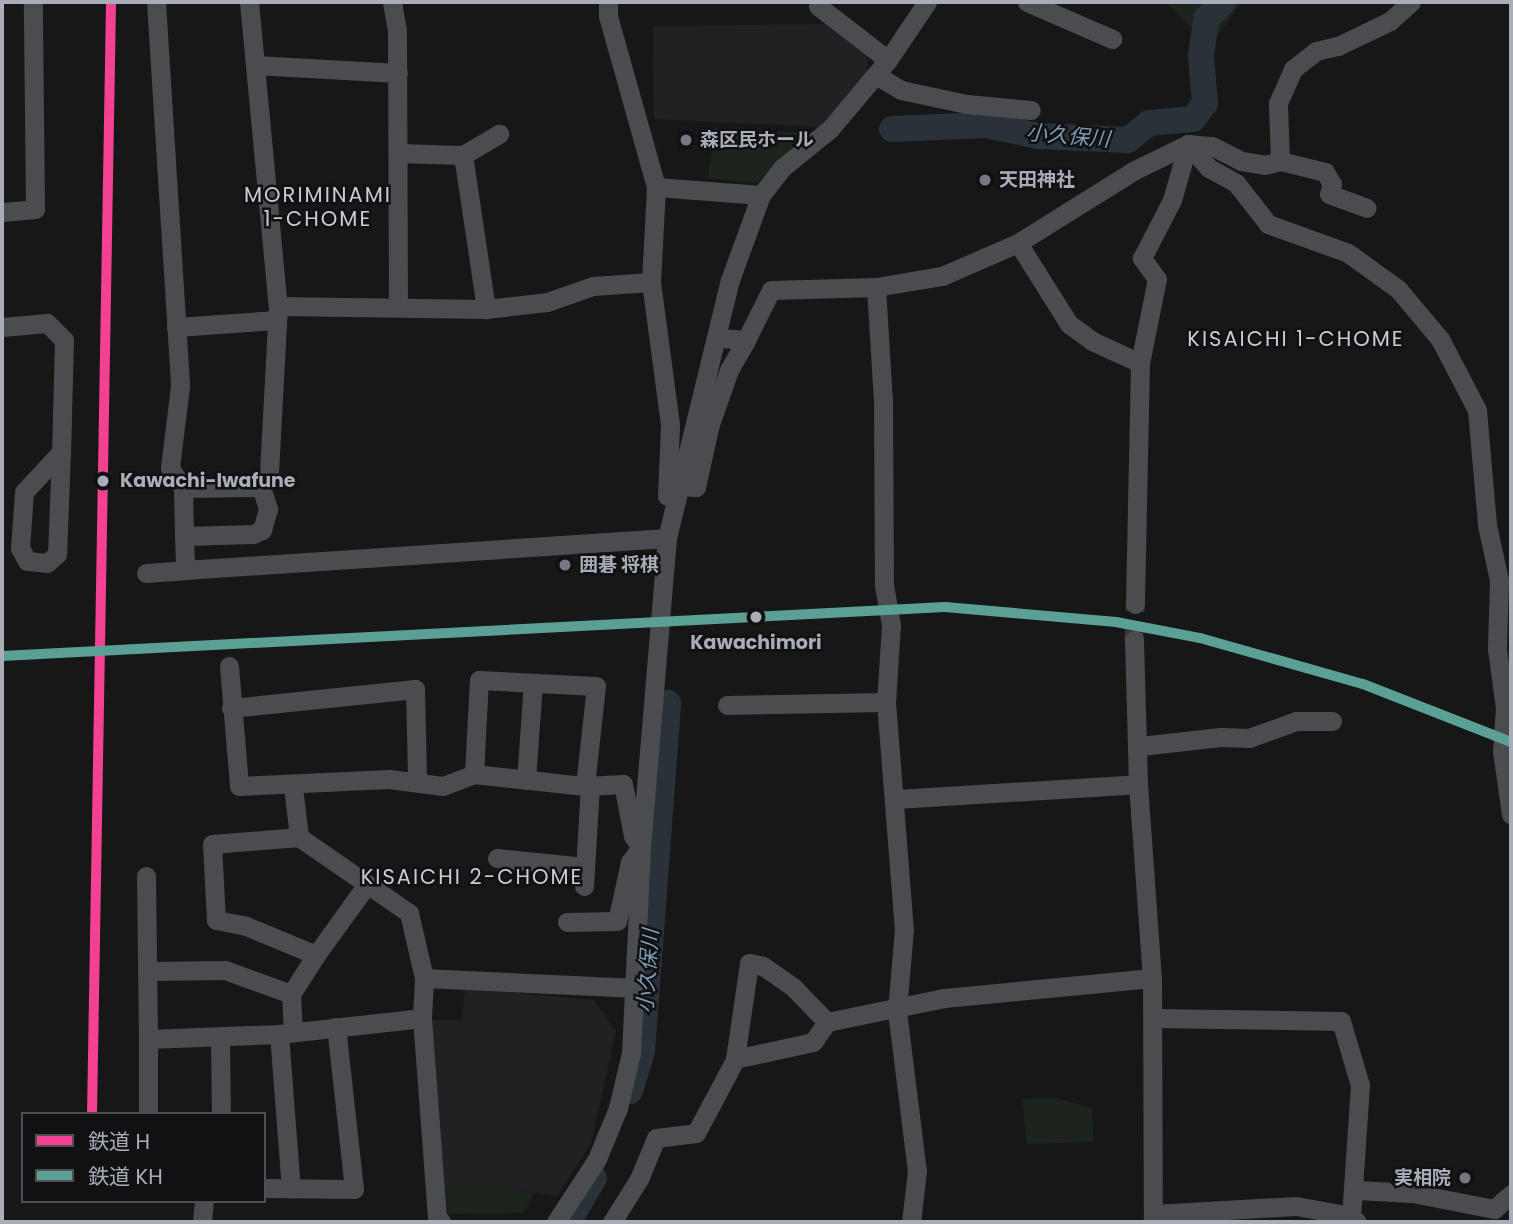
<!DOCTYPE html>
<meta charset="utf-8">
<style>
body{margin:0}
#map{position:relative;width:1513px;height:1224px;overflow:hidden;background:#171717;font-family:Poppins,"Noto Sans JP",sans-serif}
div>[style]{position:absolute}
.built>*{inset:0;background:#212123}
.green>*{inset:0;background:#1d241e}
.river>*{height:26px;margin:-13px;padding:0 13px;transform-origin:13px;border-radius:13px;background:#2a3239}
.minor-tunnel>*{height:19px;margin-top:-9.5px;transform-origin:0;background:repeating-linear-gradient(90deg,#343537 0 19px,transparent 0 29px)}
.minor>*{height:19px;margin:-9.5px;padding:0 9.5px;transform-origin:9.5px;border-radius:9.5px;background:#4b4c50}
.rail-1>*{height:10px;margin:-5px;padding:0 5px;transform-origin:5px;border-radius:5px;background:#f14190}
.rail-2>*{height:10px;margin:-5px;padding:0 5px;transform-origin:5px;border-radius:5px;background:#5ba094}
.dots>*{width:19px;height:19px;translate:-50% -50%;box-sizing:border-box;border:4px solid #111113;border-radius:50%}
span{translate:-50% -50%;white-space:nowrap;text-align:center;line-height:1.15;-webkit-text-stroke:5px #111113;paint-order:stroke}
.poi-label{font-size:19px;color:#a8adb8;font-weight:700}
.left{translate:0 -50%;text-align:left}
.right{translate:-100% -50%;text-align:right}
.stop-label{font-size:19px;color:#a8adb8;font-weight:700}
.water-label{font-size:21px;color:#7f9bb3;font-style:italic}
.neighbourhood-label{font-size:21px;color:#c9ccd4;letter-spacing:2px}
.frame{position:absolute;inset:0;border:4px solid #a8adb8;pointer-events:none}
.legend{position:absolute;left:21px;top:1112px;width:245px;height:91px;box-sizing:border-box;background:#111113;border:2px solid #4d4f55;margin:0;padding:9px 12px;list-style:none;font-size:21px;color:#a8adb8}
.legend li{display:flex;align-items:center;gap:14px;height:35px}
.legend b{width:35px;border:2px solid #4d4f55}
</style>
<div id="map">
<div class="built">
<div style="clip-path:polygon(830px 24px,867px 51px,868px 73px,820px 127px,654px 119px,653px 26px)"></div>
<div style="clip-path:polygon(465px 988px,594px 1000px,616px 1031px,591px 1144px,557px 1196px,444px 1180px,432px 1020px,462px 1020px)"></div>
</div>
<div class="green">
<div style="clip-path:polygon(1166px 2px,1242px 2px,1209px 47px)"></div>
<div style="clip-path:polygon(715px 128px,808px 133px,756px 183px,708px 178px)"></div>
<div style="clip-path:polygon(1056px 1098px,1092px 1108px,1093px 1142px,1027px 1144px,1022px 1099px)"></div>
<div style="clip-path:polygon(444px 1180px,486px 1184px,534px 1193px,523px 1213px,448px 1214px)"></div>
</div>
<div class="river">
<div style="left:892px;top:129px;width:94px;rotate:-2.4deg"></div>
<div style="left:986px;top:125px;width:53px;rotate:11.9deg"></div>
<div style="left:1038px;top:136px;width:90px;rotate:2.5deg"></div>
<div style="left:1128px;top:140px;width:27px;rotate:-39deg"></div>
<div style="left:1149px;top:123px;width:44px;rotate:-5.2deg"></div>
<div style="left:1193px;top:119px;width:20px;rotate:-53deg"></div>
<div style="left:1205px;top:103px;width:47px;rotate:-94.9deg"></div>
<div style="left:1201px;top:56px;width:37px;rotate:-82deg"></div>
<div style="left:1206px;top:19px;width:24px;rotate:-45deg"></div>
<div style="left:630px;top:1091px;width:42px;rotate:-73.3deg"></div>
<div style="left:642px;top:1051px;width:349px;rotate:-85.7deg"></div>
<div style="left:568px;top:1222px;width:51px;rotate:-59.4deg"></div>
</div>
<div class="minor-tunnel">
<div style="left:1134px;top:640px;width:36px;rotate:-88deg"></div>
</div>
<div class="minor">
<div style="left:156px;top:2px;width:385px;rotate:86.4deg"></div>
<div style="left:180px;top:386px;width:83px;rotate:97deg"></div>
<div style="left:170px;top:468px;width:24px;rotate:57deg"></div>
<div style="left:249px;top:2px;width:305px;rotate:84.6deg"></div>
<div style="left:278px;top:306px;width:168px;rotate:93.1deg"></div>
<div style="left:269px;top:474px;width:15px;rotate:122deg"></div>
<div style="left:261px;top:487px;width:23px;rotate:72deg"></div>
<div style="left:268px;top:509px;width:22px;rotate:106deg"></div>
<div style="left:262px;top:530px;width:10px;rotate:156deg"></div>
<div style="left:253px;top:534px;width:69px;rotate:178.3deg"></div>
<div style="left:184px;top:536px;width:48px;rotate:-91.2deg"></div>
<div style="left:183px;top:488px;width:78px;rotate:-0.7deg"></div>
<div style="left:392px;top:2px;width:29px;rotate:80deg"></div>
<div style="left:397px;top:31px;width:275px;rotate:89.8deg"></div>
<div style="left:608px;top:2px;width:14px;rotate:90deg"></div>
<div style="left:608px;top:16px;width:178px;rotate:74.3deg"></div>
<div style="left:656px;top:187px;width:95px;rotate:93deg"></div>
<div style="left:651px;top:282px;width:144px;rotate:82.4deg"></div>
<div style="left:670px;top:425px;width:71px;rotate:92.4deg"></div>
<div style="left:1027px;top:2px;width:93px;rotate:23.5deg"></div>
<div style="left:818px;top:6px;width:88px;rotate:37.6deg"></div>
<div style="left:255px;top:65px;width:143px;rotate:3.2deg"></div>
<div style="left:876px;top:75px;width:29px;rotate:31deg"></div>
<div style="left:901px;top:90px;width:67px;rotate:12deg"></div>
<div style="left:967px;top:104px;width:64px;rotate:5.4deg"></div>
<div style="left:1188px;top:144px;width:32px;rotate:49deg"></div>
<div style="left:1209px;top:168px;width:31px;rotate:29deg"></div>
<div style="left:1236px;top:183px;width:52px;rotate:52deg"></div>
<div style="left:1268px;top:224px;width:85px;rotate:19.9deg"></div>
<div style="left:1348px;top:253px;width:62px;rotate:35.8deg"></div>
<div style="left:1398px;top:289px;width:65px;rotate:50deg"></div>
<div style="left:1440px;top:339px;width:80px;rotate:62.5deg"></div>
<div style="left:1477px;top:410px;width:115px;rotate:85deg"></div>
<div style="left:1487px;top:525px;width:56px;rotate:77.7deg"></div>
<div style="left:1499px;top:580px;width:69px;rotate:91.7deg"></div>
<div style="left:1497px;top:649px;width:60px;rotate:82.3deg"></div>
<div style="left:1505px;top:708px;width:43px;rotate:94deg"></div>
<div style="left:1502px;top:751px;width:64px;rotate:81.9deg"></div>
<div style="left:398px;top:153px;width:65px;rotate:1.8deg"></div>
<div style="left:463px;top:155px;width:42px;rotate:-30.3deg"></div>
<div style="left:463px;top:155px;width:156px;rotate:81.5deg"></div>
<div style="left:1280px;top:161px;width:46px;rotate:13.7deg"></div>
<div style="left:1325px;top:172px;width:14px;rotate:60deg"></div>
<div style="left:1332px;top:184px;width:10px;rotate:107deg"></div>
<div style="left:1329px;top:194px;width:40px;rotate:20.2deg"></div>
<div style="left:656px;top:187px;width:105px;rotate:4.4deg"></div>
<div style="left:2px;top:212px;width:33px;rotate:-5deg"></div>
<div style="left:35px;top:209px;width:207px;rotate:-90.6deg"></div>
<div style="left:1018px;top:243px;width:96px;rotate:57.8deg"></div>
<div style="left:1069px;top:324px;width:29px;rotate:36deg"></div>
<div style="left:1092px;top:341px;width:53px;rotate:24.6deg"></div>
<div style="left:1140px;top:363px;width:241px;rotate:91.2deg"></div>
<div style="left:876px;top:287px;width:67px;rotate:-9.5deg"></div>
<div style="left:942px;top:276px;width:83px;rotate:-23.5deg"></div>
<div style="left:1018px;top:243px;width:138px;rotate:-32deg"></div>
<div style="left:1135px;top:170px;width:59px;rotate:-26.1deg"></div>
<div style="left:1188px;top:144px;width:24px;rotate:5deg"></div>
<div style="left:1212px;top:146px;width:33px;rotate:27deg"></div>
<div style="left:1241px;top:161px;width:24px;rotate:9deg"></div>
<div style="left:1265px;top:165px;width:16px;rotate:-15deg"></div>
<div style="left:1280px;top:161px;width:58px;rotate:-92deg"></div>
<div style="left:1278px;top:103px;width:37px;rotate:-66deg"></div>
<div style="left:1293px;top:69px;width:29px;rotate:-38deg"></div>
<div style="left:1316px;top:51px;width:23px;rotate:-13deg"></div>
<div style="left:1338px;top:46px;width:58px;rotate:-25.7deg"></div>
<div style="left:1390px;top:21px;width:28px;rotate:-42deg"></div>
<div style="left:278px;top:306px;width:208px;rotate:0.8deg"></div>
<div style="left:486px;top:309px;width:61px;rotate:-6.5deg"></div>
<div style="left:547px;top:302px;width:49px;rotate:-19.2deg"></div>
<div style="left:593px;top:286px;width:58px;rotate:-3.9deg"></div>
<div style="left:2px;top:327px;width:45px;rotate:-5.1deg"></div>
<div style="left:47px;top:323px;width:24px;rotate:45deg"></div>
<div style="left:64px;top:340px;width:112px;rotate:91.5deg"></div>
<div style="left:61px;top:452px;width:102px;rotate:92.2deg"></div>
<div style="left:57px;top:554px;width:13px;rotate:138deg"></div>
<div style="left:47px;top:563px;width:20px;rotate:-174deg"></div>
<div style="left:27px;top:561px;width:15px;rotate:-118deg"></div>
<div style="left:20px;top:548px;width:56px;rotate:-85.9deg"></div>
<div style="left:24px;top:492px;width:54px;rotate:-47.2deg"></div>
<div style="left:176px;top:327px;width:101px;rotate:-4deg"></div>
<div style="left:719px;top:338px;width:27px;rotate:4deg"></div>
<div style="left:746px;top:340px;width:56px;rotate:-63.4deg"></div>
<div style="left:771px;top:290px;width:105px;rotate:-1.6deg"></div>
<div style="left:876px;top:287px;width:114px;rotate:86.5deg"></div>
<div style="left:883px;top:401px;width:184px;rotate:89.7deg"></div>
<div style="left:884px;top:585px;width:41px;rotate:80.1deg"></div>
<div style="left:891px;top:625px;width:77px;rotate:93.7deg"></div>
<div style="left:886px;top:702px;width:228px;rotate:85.5deg"></div>
<div style="left:904px;top:929px;width:82px;rotate:94.9deg"></div>
<div style="left:897px;top:1011px;width:161px;rotate:82.9deg"></div>
<div style="left:917px;top:1171px;width:51px;rotate:96.7deg"></div>
<div style="left:1140px;top:363px;width:86px;rotate:-78.6deg"></div>
<div style="left:1157px;top:279px;width:26px;rotate:-126deg"></div>
<div style="left:1142px;top:258px;width:65px;rotate:-62.7deg"></div>
<div style="left:1172px;top:200px;width:58px;rotate:-74.1deg"></div>
<div style="left:678px;top:486px;width:18px;rotate:3deg"></div>
<div style="left:696px;top:487px;width:65px;rotate:-77.5deg"></div>
<div style="left:710px;top:424px;width:57px;rotate:-70.6deg"></div>
<div style="left:729px;top:370px;width:34px;rotate:-60deg"></div>
<div style="left:184px;top:536px;width:34px;rotate:88deg"></div>
<div style="left:185px;top:570px;width:483px;rotate:-3.8deg"></div>
<div style="left:146px;top:573px;width:39px;rotate:-4deg"></div>
<div style="left:1134px;top:640px;width:144px;rotate:88.4deg"></div>
<div style="left:1138px;top:784px;width:195px;rotate:85.9deg"></div>
<div style="left:1152px;top:978px;width:244px;rotate:89.8deg"></div>
<div style="left:229px;top:666px;width:120px;rotate:85.2deg"></div>
<div style="left:239px;top:786px;width:150px;rotate:-2.7deg"></div>
<div style="left:389px;top:779px;width:54px;rotate:7.4deg"></div>
<div style="left:443px;top:786px;width:33px;rotate:-21deg"></div>
<div style="left:474px;top:774px;width:112px;rotate:6.2deg"></div>
<div style="left:585px;top:786px;width:38px;rotate:-3deg"></div>
<div style="left:623px;top:784px;width:53px;rotate:79.1deg"></div>
<div style="left:633px;top:836px;width:14px;rotate:54deg"></div>
<div style="left:641px;top:847px;width:19px;rotate:126deg"></div>
<div style="left:630px;top:862px;width:60px;rotate:102.4deg"></div>
<div style="left:617px;top:921px;width:50px;rotate:178.9deg"></div>
<div style="left:727px;top:705px;width:159px;rotate:-1.1deg"></div>
<div style="left:231px;top:708px;width:185px;rotate:-5.9deg"></div>
<div style="left:415px;top:689px;width:90px;rotate:88.7deg"></div>
<div style="left:1140px;top:746px;width:81px;rotate:-6.4deg"></div>
<div style="left:1220px;top:737px;width:29px;rotate:2deg"></div>
<div style="left:1249px;top:738px;width:50px;rotate:-19.9deg"></div>
<div style="left:1296px;top:721px;width:36px"></div>
<div style="left:474px;top:774px;width:94px;rotate:-87deg"></div>
<div style="left:479px;top:680px;width:117px;rotate:2.9deg"></div>
<div style="left:596px;top:686px;width:101px;rotate:96.3deg"></div>
<div style="left:526px;top:780px;width:97px;rotate:-85.9deg"></div>
<div style="left:896px;top:799px;width:242px;rotate:-3.5deg"></div>
<div style="left:299px;top:837px;width:87px;rotate:175.4deg"></div>
<div style="left:212px;top:844px;width:76px;rotate:87deg"></div>
<div style="left:216px;top:920px;width:31px;rotate:11deg"></div>
<div style="left:246px;top:926px;width:76px;rotate:22.5deg"></div>
<div style="left:316px;top:955px;width:84px;rotate:-54.2deg"></div>
<div style="left:497px;top:858px;width:88px;rotate:5.8deg"></div>
<div style="left:146px;top:876px;width:163px;rotate:89.3deg"></div>
<div style="left:584px;top:886px;width:101px;rotate:-86.6deg"></div>
<div style="left:147px;top:971px;width:78px;rotate:-0.7deg"></div>
<div style="left:225px;top:970px;width:70px;rotate:20deg"></div>
<div style="left:424px;top:978px;width:214px;rotate:2.7deg"></div>
<div style="left:422px;top:1018px;width:199px;rotate:85.7deg"></div>
<div style="left:437px;top:1216px;width:7px;rotate:56deg"></div>
<div style="left:1153px;top:1018px;width:188px;rotate:0.9deg"></div>
<div style="left:1341px;top:1021px;width:67px;rotate:73.5deg"></div>
<div style="left:1360px;top:1085px;width:131px;rotate:93.9deg"></div>
<div style="left:1351px;top:1216px;width:8px;rotate:45deg"></div>
<div style="left:293px;top:1032px;width:38px;rotate:-93deg"></div>
<div style="left:291px;top:994px;width:46px;rotate:-57.3deg"></div>
<div style="left:279px;top:1034px;width:155px;rotate:85.6deg"></div>
<div style="left:220px;top:1037px;width:77px;rotate:89.3deg"></div>
<div style="left:735px;top:1059px;width:80px;rotate:-12.3deg"></div>
<div style="left:813px;top:1042px;width:24px;rotate:-55deg"></div>
<div style="left:827px;top:1022px;width:119px;rotate:-11.6deg"></div>
<div style="left:944px;top:998px;width:209px;rotate:-5.5deg"></div>
<div style="left:148px;top:1114px;width:75px;rotate:-90deg"></div>
<div style="left:148px;top:1039px;width:131px;rotate:-2.2deg"></div>
<div style="left:279px;top:1034px;width:144px;rotate:-6.4deg"></div>
<div style="left:422px;top:1018px;width:40px;rotate:-87.1deg"></div>
<div style="left:424px;top:978px;width:67px;rotate:-103deg"></div>
<div style="left:409px;top:913px;width:134px;rotate:-145.4deg"></div>
<div style="left:299px;top:837px;width:50px;rotate:-96.8deg"></div>
<div style="left:264px;top:1188px;width:90px;rotate:0.6deg"></div>
<div style="left:354px;top:1189px;width:163px;rotate:-96.3deg"></div>
<div style="left:1356px;top:1190px;width:56px;rotate:3.1deg"></div>
<div style="left:1412px;top:1193px;width:84px;rotate:11deg"></div>
<div style="left:1494px;top:1209px;width:23px;rotate:-41deg"></div>
<div style="left:1153px;top:1214px;width:143px;rotate:-3.2deg"></div>
<div style="left:1296px;top:1206px;width:56px;rotate:10.3deg"></div>
<div style="left:202px;top:1222px;width:21px;rotate:-85deg"></div>
<div style="left:556px;top:1222px;width:75px;rotate:-56.9deg"></div>
<div style="left:597px;top:1159px;width:55px;rotate:-67.6deg"></div>
<div style="left:618px;top:1108px;width:57px;rotate:-76.7deg"></div>
<div style="left:631px;top:1053px;width:206px;rotate:-87.2deg"></div>
<div style="left:641px;top:847px;width:310px;rotate:-85.2deg"></div>
<div style="left:667px;top:538px;width:266px;rotate:-76.3deg"></div>
<div style="left:730px;top:280px;width:90px;rotate:-70deg"></div>
<div style="left:761px;top:195px;width:34px;rotate:-52deg"></div>
<div style="left:782px;top:168px;width:62px;rotate:-39.1deg"></div>
<div style="left:830px;top:129px;width:90px;rotate:-50deg"></div>
<div style="left:888px;top:60px;width:70px;rotate:-56.1deg"></div>
<div style="left:612px;top:1222px;width:51px;rotate:-57.9deg"></div>
<div style="left:639px;top:1179px;width:44px;rotate:-67.5deg"></div>
<div style="left:656px;top:1138px;width:40px;rotate:-7.1deg"></div>
<div style="left:696px;top:1133px;width:66px;rotate:-61.9deg"></div>
<div style="left:727px;top:1075px;width:18px;rotate:-63deg"></div>
<div style="left:735px;top:1059px;width:97px;rotate:-81.7deg"></div>
<div style="left:749px;top:963px;width:14px;rotate:12deg"></div>
<div style="left:763px;top:966px;width:38px;rotate:35deg"></div>
<div style="left:794px;top:988px;width:47px;rotate:45.9deg"></div>
</div>
<div class="rail-1">
<div style="left:92px;top:1114px;width:1112px;rotate:-89.02deg"></div>
</div>
<div class="rail-2">
<div style="left:2px;top:656px;width:944px;rotate:-2.97deg"></div>
<div style="left:945px;top:607px;width:172px;rotate:5deg"></div>
<div style="left:1116px;top:622px;width:86px;rotate:10.8deg"></div>
<div style="left:1200px;top:638px;width:169px;rotate:15.8deg"></div>
<div style="left:1363px;top:684px;width:159px;rotate:21.4deg"></div>
</div>
<div class="dots">
<div style="left:686px;top:140px;background:#757880"></div>
<div style="left:985px;top:180px;background:#757880"></div>
<div style="left:103px;top:481px;background:#a8adb8"></div>
<div style="left:565px;top:565px;background:#757880"></div>
<div style="left:756px;top:617px;background:#a8adb8"></div>
<div style="left:1465px;top:1178px;background:#757880"></div>
</div>
<div class="poi-label">
<span class="left" style="left:700px;top:140px">森区民ホール</span>
<span class="left" style="left:999px;top:180px">天田神社</span>
<span class="left" style="left:579px;top:565px">囲碁 将棋</span>
<span class="right" style="left:1451px;top:1178px">実相院</span>
</div>
<div class="stop-label">
<span class="left" style="left:120px;top:481px">Kawachi-Iwafune</span>
<span style="left:756px;top:643px">Kawachimori</span>
</div>
<div class="water-label">
<span style="left:1068px;top:136px;rotate:5deg">小久保川</span>
<span style="left:648px;top:971px;rotate:-86deg">小久保川</span>
</div>
<div class="neighbourhood-label">
<span style="left:318px;top:207px">MORIMINAMI<br>1-CHOME</span>
<span style="left:1296px;top:339px">KISAICHI 1-CHOME</span>
<span style="left:472px;top:877px">KISAICHI 2-CHOME</span>
</div>
<div class="frame"></div>
<ul class="legend">
<li><b style="height:9px;background:#f14190"></b>鉄道 H</li>
<li><b style="height:9px;background:#5ba094"></b>鉄道 KH</li>
</ul>
</div>
